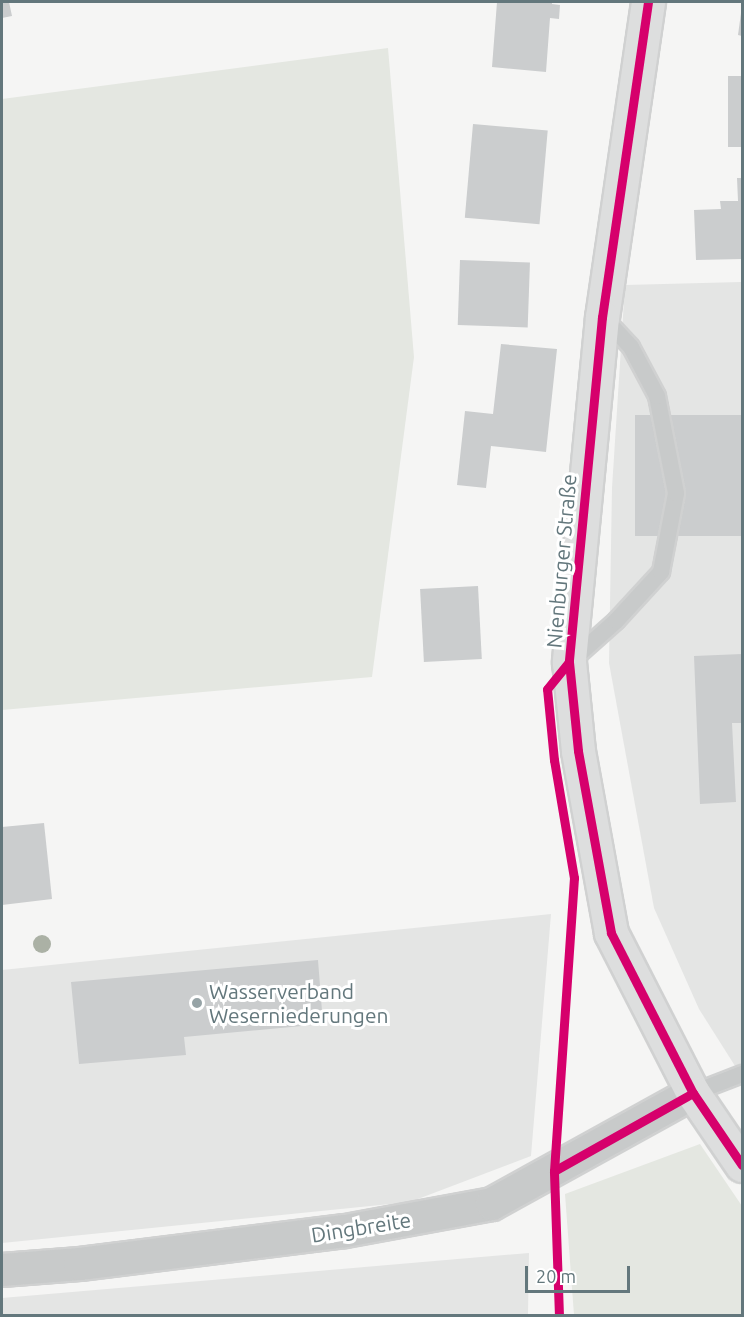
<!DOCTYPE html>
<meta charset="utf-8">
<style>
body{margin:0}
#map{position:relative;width:744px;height:1317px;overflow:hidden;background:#f5f5f4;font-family:Ubuntu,sans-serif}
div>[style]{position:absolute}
.built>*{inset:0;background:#e4e5e4}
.green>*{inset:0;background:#e4e7e1}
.building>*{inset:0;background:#cbcdce;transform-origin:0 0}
.roads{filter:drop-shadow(2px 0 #d0d1d1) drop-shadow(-2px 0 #d0d1d1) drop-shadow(0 2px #d0d1d1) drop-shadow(0 -2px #d0d1d1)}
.lane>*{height:16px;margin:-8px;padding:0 8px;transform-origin:8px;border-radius:8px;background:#c8caca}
.street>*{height:32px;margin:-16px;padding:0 16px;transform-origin:16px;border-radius:16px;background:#c8caca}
.secondary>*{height:33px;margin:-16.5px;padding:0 16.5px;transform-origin:16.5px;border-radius:16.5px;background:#dddede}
.cycleway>*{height:9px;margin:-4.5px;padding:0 4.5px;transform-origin:4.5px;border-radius:4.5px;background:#d6006c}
.trees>*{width:18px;height:18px;margin:-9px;border-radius:50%;background:#abb1a5}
.dots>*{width:16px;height:16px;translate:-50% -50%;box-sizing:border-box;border:3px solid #fff;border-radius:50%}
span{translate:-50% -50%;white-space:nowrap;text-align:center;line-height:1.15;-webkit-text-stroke:6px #fff;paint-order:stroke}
.street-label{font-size:21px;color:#63777c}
.poi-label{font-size:21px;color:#63777c}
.left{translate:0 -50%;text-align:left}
.frame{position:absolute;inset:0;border:3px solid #63777c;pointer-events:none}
.scale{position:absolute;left:525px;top:1266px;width:105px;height:27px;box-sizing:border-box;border:3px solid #63777c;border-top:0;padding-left:8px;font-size:18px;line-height:21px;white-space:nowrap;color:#63777c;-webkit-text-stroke:4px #fff;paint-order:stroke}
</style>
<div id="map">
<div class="built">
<div style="clip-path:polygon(741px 282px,742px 305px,742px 1077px,699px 1009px,654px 908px,609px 663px,612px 488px,625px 285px)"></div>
<div style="clip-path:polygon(551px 914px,531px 1156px,410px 1202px,2px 1243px,2px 970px)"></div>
<div style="clip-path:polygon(529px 1253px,528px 1315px,2px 1315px,2px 1298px)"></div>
</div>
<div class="green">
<div style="clip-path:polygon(388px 48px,414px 357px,372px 677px,2px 710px,2px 99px)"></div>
<div style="clip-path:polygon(700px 1144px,742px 1206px,742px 1315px,574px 1315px,565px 1194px)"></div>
</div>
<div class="building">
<div style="clip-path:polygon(2px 2px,9px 2px,12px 16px,2px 18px)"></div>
<div style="clip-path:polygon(497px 2px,552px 2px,552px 4px,560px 5px,559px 19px,550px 18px,546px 72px,492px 67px)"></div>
<div style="clip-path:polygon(741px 13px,742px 14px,742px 36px,738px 35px)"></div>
<div style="left:728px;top:76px;width:14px;height:71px"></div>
<div style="left:473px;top:124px;width:75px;height:94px;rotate:5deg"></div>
<div style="clip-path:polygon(737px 178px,742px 178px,742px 259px,696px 260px,694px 210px,721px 209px,720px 201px,738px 201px)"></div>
<div style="left:460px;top:260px;width:70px;height:65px;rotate:2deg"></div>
<div style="clip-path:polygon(501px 344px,557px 349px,546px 452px,491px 446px,486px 488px,457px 485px,465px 411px,493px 414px)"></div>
<div style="left:742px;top:415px;width:121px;height:107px;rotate:90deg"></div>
<div style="left:478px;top:586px;width:73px;height:58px;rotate:87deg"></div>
<div style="clip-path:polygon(742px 654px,742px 723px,732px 723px,736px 802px,700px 804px,694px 656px)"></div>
<div style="clip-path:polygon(44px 823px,52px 899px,2px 905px,2px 827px)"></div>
<div style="clip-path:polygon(318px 960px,323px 1024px,184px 1037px,186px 1055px,79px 1064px,71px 982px)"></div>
</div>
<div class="roads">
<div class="lane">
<div style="left:570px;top:662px;width:62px;rotate:-41.7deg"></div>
<div style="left:616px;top:621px;width:67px;rotate:-47.4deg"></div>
<div style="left:661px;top:572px;width:80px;rotate:-79.2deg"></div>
<div style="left:676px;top:493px;width:99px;rotate:-101.1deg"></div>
<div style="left:657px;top:396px;width:55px;rotate:-118deg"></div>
<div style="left:631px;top:347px;width:41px;rotate:-133deg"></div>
<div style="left:693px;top:1093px;width:53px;rotate:-21.2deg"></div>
</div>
<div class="street">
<div style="left:2px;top:1270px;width:78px;rotate:-4.4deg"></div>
<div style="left:80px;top:1264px;width:267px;rotate:-7.1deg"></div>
<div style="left:345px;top:1231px;width:149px;rotate:-10.4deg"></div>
<div style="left:492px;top:1204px;width:230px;rotate:-28.9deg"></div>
</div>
<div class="secondary">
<div style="left:648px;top:2px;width:318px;rotate:98.3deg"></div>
<div style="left:602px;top:317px;width:347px;rotate:95.5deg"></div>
<div style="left:569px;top:662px;width:89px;rotate:84.2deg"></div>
<div style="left:578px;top:751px;width:185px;rotate:79.7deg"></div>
<div style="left:611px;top:933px;width:180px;rotate:62.9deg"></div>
<div style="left:693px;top:1093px;width:87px;rotate:55.8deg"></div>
</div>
</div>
<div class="cycleway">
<div style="left:648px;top:2px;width:318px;rotate:98.3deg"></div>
<div style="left:602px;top:317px;width:347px;rotate:95.5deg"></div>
<div style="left:569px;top:662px;width:89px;rotate:84.2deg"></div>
<div style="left:578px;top:751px;width:185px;rotate:79.7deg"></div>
<div style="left:611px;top:933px;width:180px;rotate:62.9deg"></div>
<div style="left:693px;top:1093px;width:87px;rotate:55.8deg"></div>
<div style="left:554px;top:1171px;width:159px;rotate:-29.3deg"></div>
<div style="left:559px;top:1316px;width:145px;rotate:-92deg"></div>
<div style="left:554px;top:1171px;width:294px;rotate:-86.1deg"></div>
<div style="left:574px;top:878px;width:120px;rotate:-99.6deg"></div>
<div style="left:554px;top:760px;width:71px;rotate:-95.6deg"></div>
<div style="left:547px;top:689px;width:35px;rotate:-51deg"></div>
</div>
<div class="trees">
<div style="left:42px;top:944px"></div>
</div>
<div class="dots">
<div style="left:197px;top:1003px;background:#96a3a6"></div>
</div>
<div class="street-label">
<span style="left:561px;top:561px;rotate:-85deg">Nienburger Straße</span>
<span style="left:361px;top:1227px;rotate:-9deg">Dingbreite</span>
</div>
<div class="poi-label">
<span class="left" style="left:209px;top:1003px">Wasserverband<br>Weserniederungen</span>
</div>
<div class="frame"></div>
<div class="scale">20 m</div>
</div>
